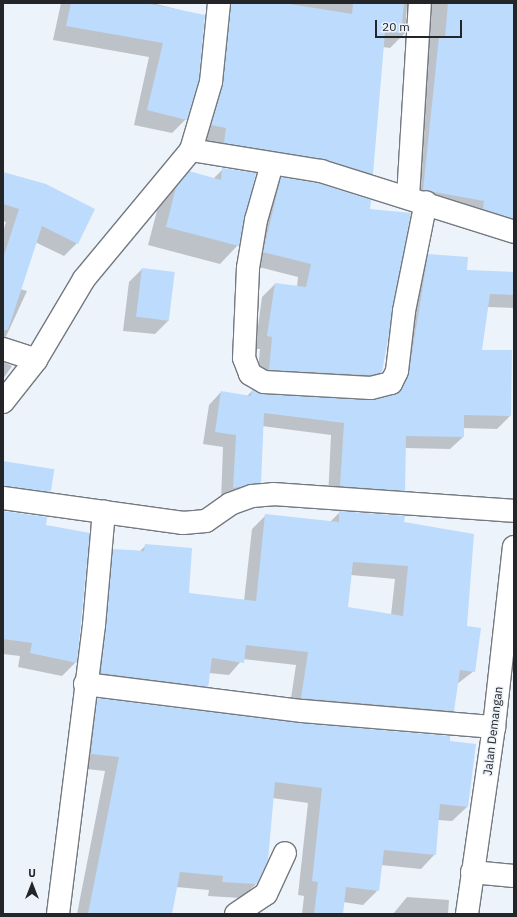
<!DOCTYPE html>
<style>
body{margin:0}
#map{position:relative;width:517px;height:917px;overflow:hidden;background:#edf3fa;font-family:"IBM Plex Sans",sans-serif}
div>[style]{position:absolute}
.shadow>*{inset:0;background:#0003}
.building>*{inset:0;background:#bddbfc;transform-origin:0 0}
.roads{filter:drop-shadow(1px 0 #73797f) drop-shadow(-1px 0 #73797f) drop-shadow(0 1px #73797f) drop-shadow(0 -1px #73797f)}
.minor>*{height:22px;margin:-11px;padding:0 11px;transform-origin:11px;border-radius:11px;background:#fff}
span{translate:-50% -50%;white-space:nowrap;text-align:center;line-height:1.15;-webkit-text-stroke:3px #edf3fa;paint-order:stroke}
.street-label{font-size:12px;color:#232528}
.frame{position:absolute;inset:0;border:4px solid #232528;pointer-events:none}
.north{position:absolute;left:12px;top:865px;width:40px;height:40px;-webkit-text-stroke:3px #edf3fa;paint-order:stroke;rotate:0deg;font-size:11px;font-weight:700;line-height:16px;text-align:center;color:#232528}
.north::after{content:'';display:block;margin:auto;width:14px;height:18px;background:#232528;clip-path:polygon(50% 0,100% 100%,50% 72%,0 100%)}
.scale{position:absolute;left:375px;top:20px;width:87px;height:18px;box-sizing:border-box;border:2px solid #232528;border-top:0;padding-left:5px;font-size:12px;line-height:14px;white-space:nowrap;color:#232528;-webkit-text-stroke:3px #edf3fa;paint-order:stroke}
</style>
<div id="map">
<div class="shadow">
<div style="clip-path:polygon(61px 3px,152px 3px,204px 16px,186px 119px,172px 133px,134px 125px,149px 57px,53px 40px)"></div>
<div style="clip-path:polygon(213px 3px,514px 3px,514px 237px,409px 204px,412px 6px,407px 6px,405px 33px,390px 48px,383px 47px,372px 174px,358px 188px,198px 139px)"></div>
<div style="clip-path:polygon(223px 169px,238px 245px,220px 264px,148px 245px,158px 207px,171px 191px,190px 173px,213px 179px)"></div>
<div style="clip-path:polygon(3px 176px,77px 243px,64px 256px,35px 242px,20px 289px,27px 291px,3px 343px,3px 232px,6px 222px,3px 221px)"></div>
<div style="clip-path:polygon(282px 178px,369px 210px,381px 372px,369px 385px,257px 382px,260px 349px,255px 349px,262px 297px,275px 284px,297px 287px,298px 277px,251px 265px,269px 191px)"></div>
<div style="clip-path:polygon(429px 255px,466px 271px,514px 273px,514px 308px,487px 307px,481px 351px,510px 416px,497px 429px,463px 428px,463px 437px,450px 449px,405px 448px,404px 490px,391px 503px,328px 499px,331px 435px,262px 426px,260px 482px,247px 495px,221px 500px,223px 447px,203px 444px,209px 405px,221px 392px,247px 396px,252px 391px,263px 395px,370px 401px,392px 395px,397px 386px,416px 267px)"></div>
<div style="clip-path:polygon(142px 269px,169px 320px,155px 334px,123px 331px,129px 282px)"></div>
<div style="clip-path:polygon(3px 362px,12px 366px,3px 379px)"></div>
<div style="clip-path:polygon(3px 462px,50px 492px,37px 505px,3px 501px)"></div>
<div style="clip-path:polygon(3px 512px,45px 525px,76px 662px,62px 676px,18px 667px,20px 656px,3px 654px)"></div>
<div style="clip-path:polygon(evenodd,340px 512px,403px 523px,465px 627px,474px 671px,457px 684px,453px 711px,440px 724px,289px 711px,296px 665px,243px 659px,229px 675px,209px 673px,208px 686px,194px 700px,88px 686px,100px 563px,114px 550px,140px 551px,146px 545px,188px 594px,244px 601px,252px 529px,266px 515px,330px 522px,340px 512px,351px 575px,395px 579px,391px 615px,347px 608px,351px 575px)"></div>
<div style="clip-path:polygon(98px 699px,449px 742px,467px 807px,452px 821px,438px 820px,435px 854px,421px 869px,381px 865px,378px 890px,363px 905px,343px 902px,342px 914px,302px 914px,304px 896px,298px 895px,308px 803px,272px 798px,256px 884px,241px 898px,208px 896px,209px 890px,176px 887px,171px 914px,77px 914px,105px 771px,77px 768px,83px 714px)"></div>
<div style="clip-path:polygon(407px 897px,449px 900px,448px 914px,393px 914px)"></div>
</div>
<div class="building">
<div style="clip-path:polygon(71px 3px,146px 3px,205px 15px,199px 80px,187px 120px,147px 110px,163px 43px,66px 26px)"></div>
<div style="clip-path:polygon(231px 3px,284px 3px,352px 14px,353px 3px,404px 3px,401px 33px,385px 32px,373px 174px,323px 159px,224px 143px,226px 128px,211px 125px,223px 83px)"></div>
<div style="clip-path:polygon(448px 3px,514px 3px,514px 219px,483px 209px,484px 201px,423px 190px,439px 37px,445px 37px)"></div>
<div style="clip-path:polygon(222px 168px,256px 173px,239px 246px,166px 227px,176px 187px,189px 171px,221px 180px)"></div>
<div style="clip-path:polygon(3px 172px,46px 184px,95px 209px,78px 244px,42px 226px,8px 330px,3px 330px,3px 258px,19px 209px,3px 204px)"></div>
<div style="clip-path:polygon(281px 177px,318px 183px,371px 200px,370px 209px,411px 213px,382px 372px,370px 375px,269px 370px,272px 337px,267px 336px,275px 283px,306px 287px,311px 264px,263px 252px)"></div>
<div style="clip-path:polygon(428px 254px,468px 257px,467px 270px,514px 272px,514px 295px,490px 294px,482px 350px,512px 350px,511px 416px,464px 415px,464px 437px,406px 436px,405px 491px,340px 486px,344px 423px,264px 413px,261px 483px,233px 488px,236px 435px,215px 432px,221px 391px,251px 396px,252px 389px,263px 394px,370px 400px,399px 393px,409px 372px)"></div>
<div style="left:142px;top:268px;width:33px;height:49px;rotate:7deg"></div>
<div style="left:3px;top:461px;width:52px;height:25px;rotate:9deg"></div>
<div style="clip-path:polygon(3px 511px,47px 517px,46px 525px,90px 533px,77px 663px,30px 653px,32px 643px,3px 639px)"></div>
<div style="clip-path:polygon(evenodd,339px 511px,405px 516px,404px 522px,474px 534px,467px 626px,481px 628px,475px 672px,460px 670px,454px 711px,301px 698px,308px 652px,246px 645px,244px 663px,212px 658px,208px 687px,101px 673px,113px 549px,144px 551px,145px 544px,192px 548px,189px 593px,256px 601px,265px 514px,339px 522px,339px 511px,353px 562px,408px 566px,403px 616px,348px 607px,353px 562px)"></div>
<div style="clip-path:polygon(97px 698px,300px 723px,450px 736px,450px 741px,476px 744px,468px 807px,440px 804px,436px 855px,384px 850px,379px 891px,346px 887px,343px 914px,314px 914px,318px 882px,312px 881px,322px 788px,275px 782px,268px 860px,257px 884px,222px 882px,223px 876px,180px 872px,172px 914px,88px 914px,119px 757px,91px 754px)"></div>
</div>
<div class="roads">
<div class="minor">
<div style="left:191px;top:150px;width:71px;rotate:-73.6deg"></div>
<div style="left:211px;top:82px;width:79px;rotate:-84.2deg"></div>
<div style="left:272px;top:164px;width:58px;rotate:105.9deg"></div>
<div style="left:256px;top:220px;width:49px;rotate:99.5deg"></div>
<div style="left:248px;top:268px;width:90px;rotate:92.5deg"></div>
<div style="left:244px;top:358px;width:17px;rotate:69deg"></div>
<div style="left:250px;top:374px;width:16px;rotate:30deg"></div>
<div style="left:264px;top:382px;width:107px;rotate:3.2deg"></div>
<div style="left:371px;top:388px;width:21px;rotate:-14deg"></div>
<div style="left:391px;top:383px;width:13px;rotate:-63deg"></div>
<div style="left:397px;top:371px;width:60px;rotate:-83.3deg"></div>
<div style="left:404px;top:311px;width:111px;rotate:-78.6deg"></div>
<div style="left:408px;top:197px;width:194px;rotate:-86.5deg"></div>
<div style="left:3px;top:349px;width:35px;rotate:18deg"></div>
<div style="left:3px;top:402px;width:53px;rotate:-51.8deg"></div>
<div style="left:36px;top:360px;width:94px;rotate:-59.3deg"></div>
<div style="left:84px;top:279px;width:168px;rotate:-50.3deg"></div>
<div style="left:191px;top:150px;width:132px;rotate:9.2deg"></div>
<div style="left:321px;top:171px;width:202px;rotate:17.5deg"></div>
<div style="left:3px;top:498px;width:182px;rotate:7.9deg"></div>
<div style="left:183px;top:523px;width:23px;rotate:-5deg"></div>
<div style="left:206px;top:521px;width:29px;rotate:-35deg"></div>
<div style="left:230px;top:504px;width:23px;rotate:-20deg"></div>
<div style="left:252px;top:496px;width:21px;rotate:-5deg"></div>
<div style="left:273px;top:494px;width:242px;rotate:4deg"></div>
<div style="left:85px;top:684px;width:219px;rotate:7.1deg"></div>
<div style="left:302px;top:711px;width:193px;rotate:4.8deg"></div>
<div style="left:472px;top:872px;width:42px;rotate:5.4deg"></div>
<div style="left:58px;top:914px;width:291px;rotate:-82.9deg"></div>
<div style="left:94px;top:625px;width:114px;rotate:-85deg"></div>
<div style="left:236px;top:914px;width:36px;rotate:-34deg"></div>
<div style="left:266px;top:894px;width:45px;rotate:-65.1deg"></div>
<div style="left:467px;top:914px;width:189px;rotate:-81.8deg"></div>
<div style="left:494px;top:727px;width:181px;rotate:-83.7deg"></div>
</div>
</div>
<div class="street-label">
<span style="left:493px;top:731px;rotate:-83deg">Jalan Demangan</span>
</div>
<div class="frame"></div>
<div class="north">U</div>
<div class="scale">20 m</div>
</div>
